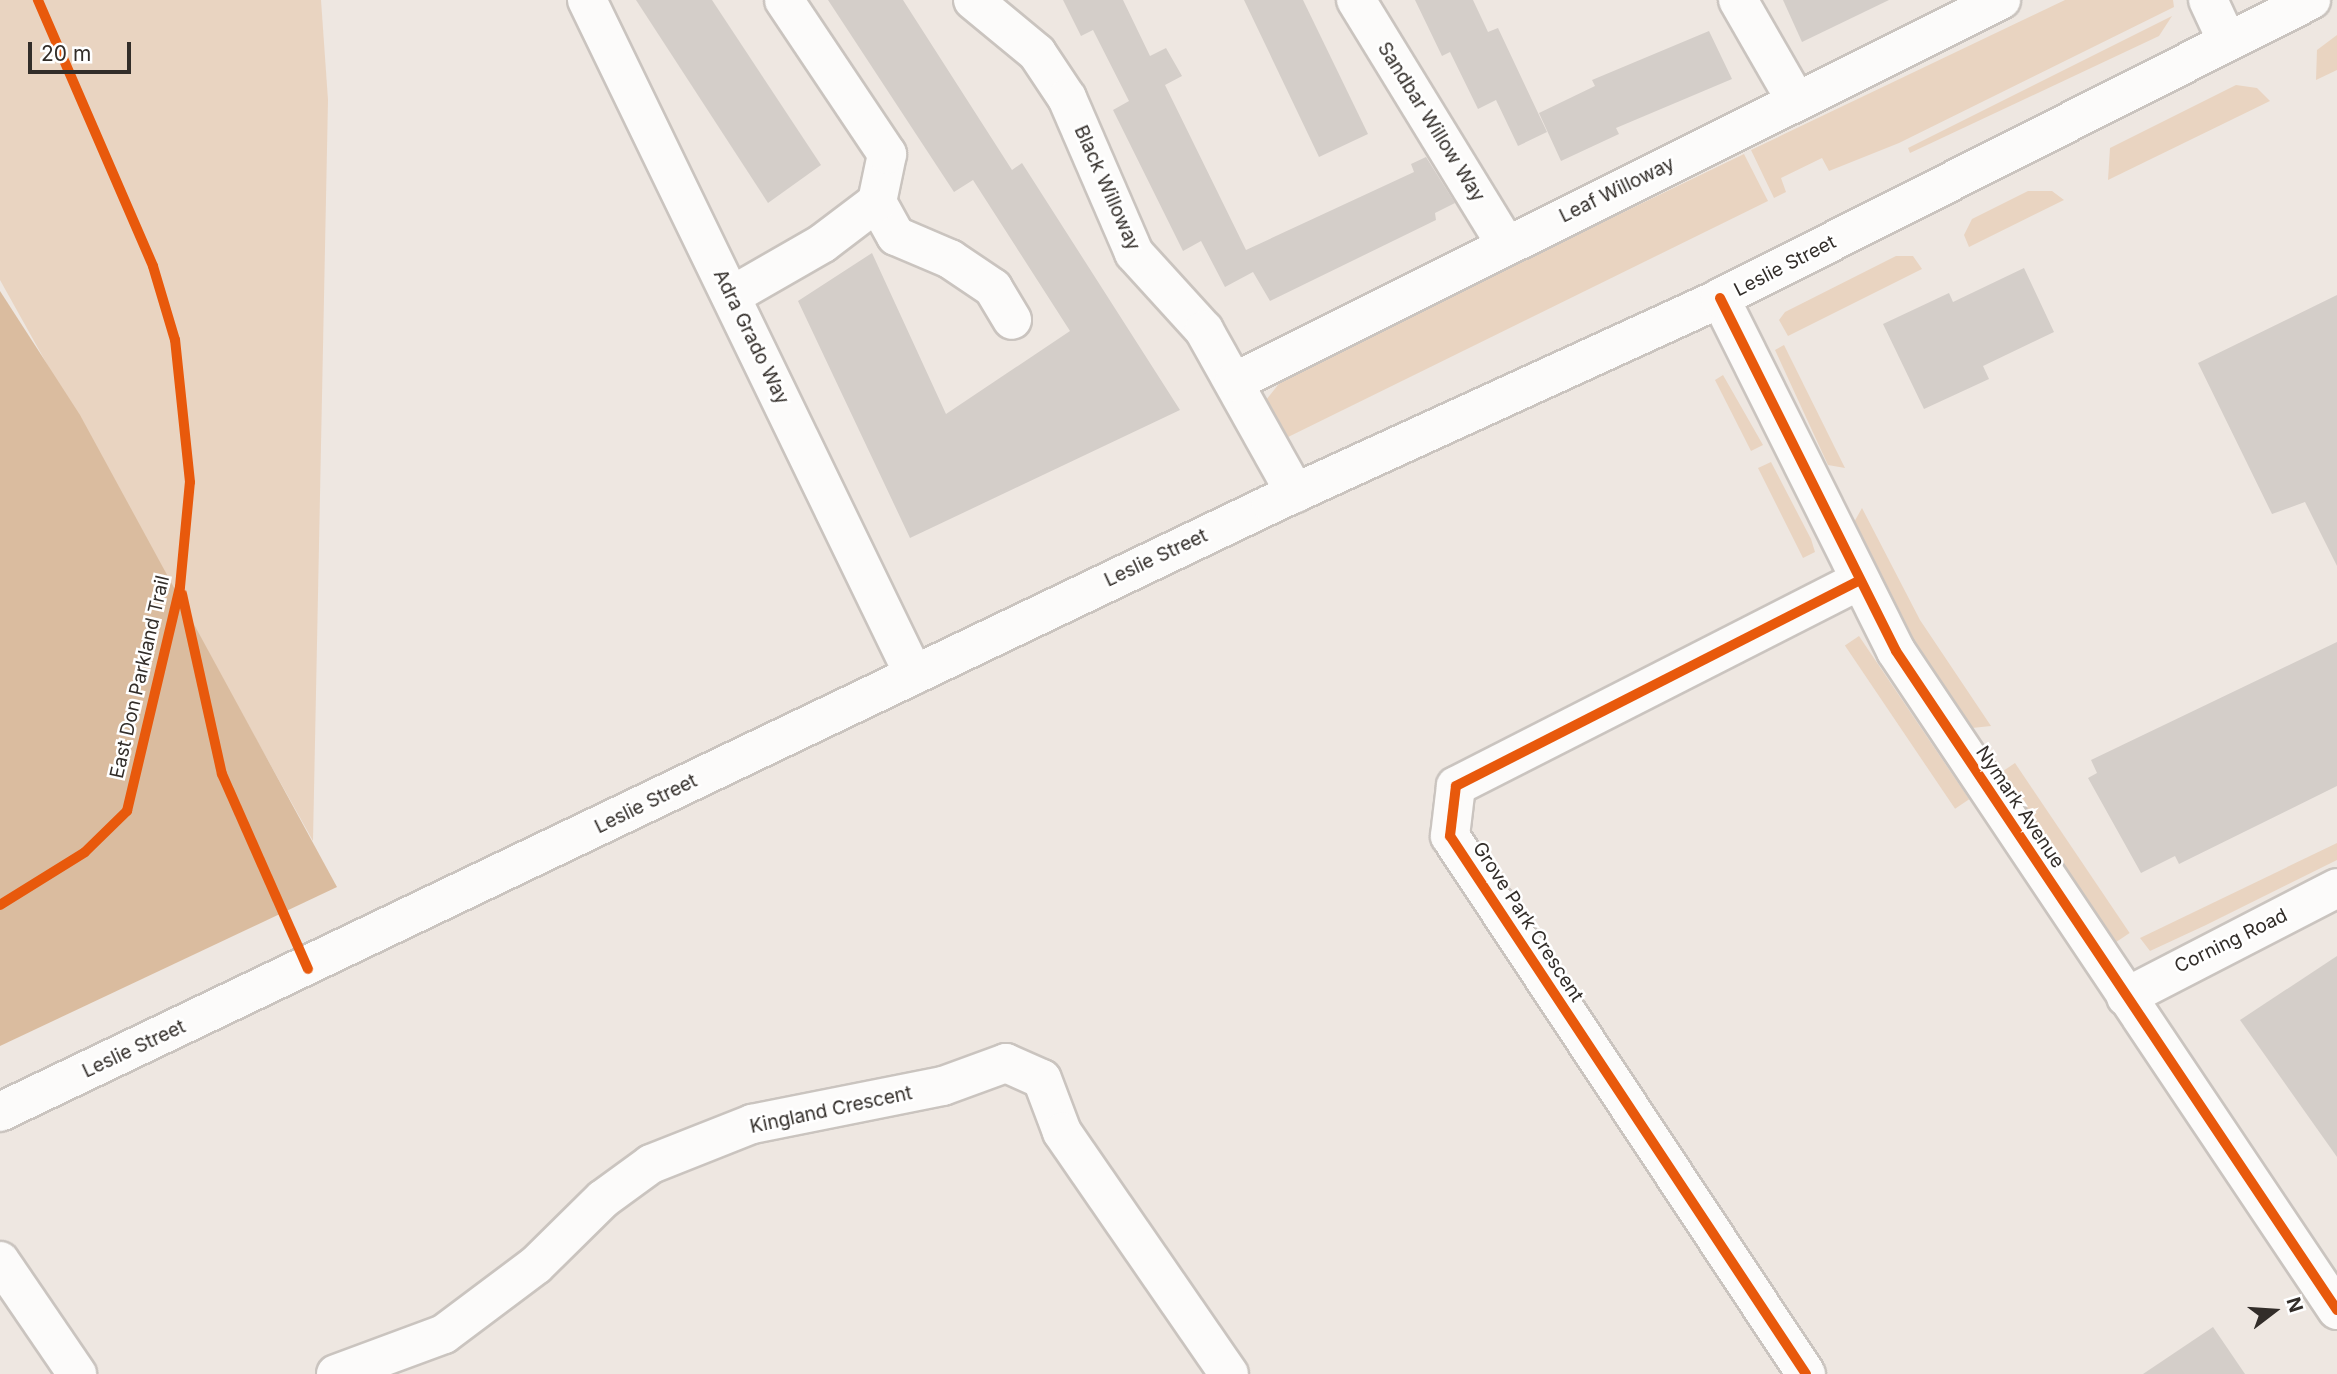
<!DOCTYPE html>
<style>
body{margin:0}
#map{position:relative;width:2337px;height:1374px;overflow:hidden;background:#eee7e1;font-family:Inter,sans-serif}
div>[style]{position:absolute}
.green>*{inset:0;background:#e9d4c1;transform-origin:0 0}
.forest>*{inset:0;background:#dabc9f}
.building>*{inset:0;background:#d4cec9}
.roads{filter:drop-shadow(2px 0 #cac4bf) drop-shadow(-2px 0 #cac4bf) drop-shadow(0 2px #cac4bf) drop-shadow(0 -2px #cac4bf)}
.minor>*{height:38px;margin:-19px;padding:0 19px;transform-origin:19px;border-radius:19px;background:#fcfbfa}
.major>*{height:38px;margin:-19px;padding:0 19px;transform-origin:19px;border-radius:19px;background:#fcfbfa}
.cycleway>*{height:10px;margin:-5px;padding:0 5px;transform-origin:5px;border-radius:5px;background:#e8590c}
span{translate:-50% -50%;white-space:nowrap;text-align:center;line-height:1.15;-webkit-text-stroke:5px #fff;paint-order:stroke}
.street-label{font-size:19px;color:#322d29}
.north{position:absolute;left:2239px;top:1276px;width:70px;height:70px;-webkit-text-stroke:5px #fff;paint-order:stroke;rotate:73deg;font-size:19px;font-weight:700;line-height:28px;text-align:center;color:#322d29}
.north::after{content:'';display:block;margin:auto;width:24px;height:32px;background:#322d29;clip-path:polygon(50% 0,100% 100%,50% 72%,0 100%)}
.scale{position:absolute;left:28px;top:42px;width:103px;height:32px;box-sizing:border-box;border:4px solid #322d29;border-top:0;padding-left:9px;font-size:21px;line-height:24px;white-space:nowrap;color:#322d29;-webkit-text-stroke:5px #fff;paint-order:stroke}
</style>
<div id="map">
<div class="green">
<div style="clip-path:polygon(0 0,321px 0,328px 100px,313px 841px,0 280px)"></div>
<div style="clip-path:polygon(2065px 0,2173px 0,2174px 7px,1899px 143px,1829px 171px,1822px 158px,1781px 178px,1786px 192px,1774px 198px,1751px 150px)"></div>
<div style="clip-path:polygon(2172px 16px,2159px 36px,1910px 153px,1908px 148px)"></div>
<div style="clip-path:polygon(2337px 35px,2337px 70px,2316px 80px,2317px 50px)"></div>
<div style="clip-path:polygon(2236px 85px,2257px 88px,2270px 101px,2108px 180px,2110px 148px)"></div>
<div style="clip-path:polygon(1744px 154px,1768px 201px,1282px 440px,1266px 400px,1286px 375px)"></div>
<div style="clip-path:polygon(2028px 191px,2052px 191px,2064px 200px,1969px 247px,1964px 235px,1972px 219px)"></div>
<div style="clip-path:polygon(1896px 256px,1913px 256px,1922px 269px,1788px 336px,1779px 320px,1785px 312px)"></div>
<div style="clip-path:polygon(1784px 345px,1845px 468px,1828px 465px,1775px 350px)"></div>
<div style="clip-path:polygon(1723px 375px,1763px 445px,1751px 451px,1715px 380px)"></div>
<div style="clip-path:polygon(1771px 462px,1811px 539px,1815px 552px,1803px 558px,1758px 468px)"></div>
<div style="clip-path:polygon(1862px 508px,1920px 620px,1991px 726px,1972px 728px,1893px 608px,1853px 524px)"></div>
<div style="left:1859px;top:636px;width:197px;height:17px;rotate:56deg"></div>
<div style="left:2015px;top:763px;width:205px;height:22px;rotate:56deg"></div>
<div style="clip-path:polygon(2337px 843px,2337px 860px,2206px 925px,2150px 951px,2140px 938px)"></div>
</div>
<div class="forest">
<div style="clip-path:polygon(0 291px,80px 415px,337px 887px,0 1046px)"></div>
</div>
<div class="building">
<div style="clip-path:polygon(636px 0,712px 0,821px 165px,768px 203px)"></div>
<div style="clip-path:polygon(828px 0,903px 0,1012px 170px,1022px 163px,1180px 410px,910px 538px,798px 301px,872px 253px,946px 414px,1070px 331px,973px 180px,954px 192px)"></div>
<div style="clip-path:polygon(1063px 0,1123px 0,1150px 56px,1166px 48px,1182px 76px,1165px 85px,1246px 250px,1414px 172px,1411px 164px,1426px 157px,1455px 203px,1435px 213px,1436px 220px,1270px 301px,1253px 272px,1225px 287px,1201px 241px,1183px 251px,1113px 110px,1129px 101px,1093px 30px,1081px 36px)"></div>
<div style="clip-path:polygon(1244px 0,1303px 0,1368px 134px,1319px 157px)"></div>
<div style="clip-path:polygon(1415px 0,1473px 0,1488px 32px,1498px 28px,1547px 132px,1518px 146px,1496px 100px,1478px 109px,1450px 52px,1442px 56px)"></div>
<div style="clip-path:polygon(1783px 0,1889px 0,1802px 42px)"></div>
<div style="clip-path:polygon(1709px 31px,1732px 79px,1616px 128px,1619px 134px,1561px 161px,1539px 113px,1595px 86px,1592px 80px)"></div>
<div style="clip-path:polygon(2024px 268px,2054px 332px,1983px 366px,1989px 379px,1924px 409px,1883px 324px,1949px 293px,1953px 302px)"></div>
<div style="clip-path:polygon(2337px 295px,2337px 566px,2305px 502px,2272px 514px,2198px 363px)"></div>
<div style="clip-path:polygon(2337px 642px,2337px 786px,2179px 864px,2175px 856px,2141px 873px,2088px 778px,2097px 773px,2091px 760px)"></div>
<div style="clip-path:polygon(2337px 956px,2337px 1157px,2240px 1020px)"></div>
<div style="clip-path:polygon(2213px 1327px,2245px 1374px,2143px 1374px)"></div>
</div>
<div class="roads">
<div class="minor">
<div style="left:587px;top:0;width:750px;rotate:64.15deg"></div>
<div style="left:973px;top:0;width:83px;rotate:39.6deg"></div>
<div style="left:1037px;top:53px;width:54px;rotate:56.3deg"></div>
<div style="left:1067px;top:98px;width:169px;rotate:66.6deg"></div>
<div style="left:1134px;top:253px;width:104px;rotate:47.7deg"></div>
<div style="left:1204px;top:330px;width:187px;rotate:60.8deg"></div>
<div style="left:1356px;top:0;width:287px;rotate:58.5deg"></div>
<div style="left:1738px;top:0;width:116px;rotate:60.1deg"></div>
<div style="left:2208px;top:0;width:45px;rotate:65.1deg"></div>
<div style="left:877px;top:202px;width:39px;rotate:61deg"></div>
<div style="left:896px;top:236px;width:59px;rotate:23.1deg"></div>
<div style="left:950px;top:259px;width:52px;rotate:34deg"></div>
<div style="left:993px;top:288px;width:37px;rotate:59deg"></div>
<div style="left:731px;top:296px;width:106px;rotate:-29.9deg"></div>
<div style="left:823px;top:243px;width:68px;rotate:-37.2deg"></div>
<div style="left:877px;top:202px;width:49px;rotate:-78.2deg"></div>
<div style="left:887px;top:154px;width:185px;rotate:-123.8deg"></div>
<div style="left:1720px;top:298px;width:394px;rotate:63.5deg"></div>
<div style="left:1896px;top:651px;width:793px;rotate:56.21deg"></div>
<div style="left:1234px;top:382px;width:857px;rotate:-26.48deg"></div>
<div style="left:2126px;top:997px;width:237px;rotate:-27.3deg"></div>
<div style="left:0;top:1261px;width:137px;rotate:55.7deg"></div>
<div style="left:336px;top:1374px;width:115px;rotate:-20.3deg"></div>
<div style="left:444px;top:1334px;width:115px;rotate:-36.9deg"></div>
<div style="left:536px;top:1265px;width:94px;rotate:-44.6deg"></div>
<div style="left:603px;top:1199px;width:59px;rotate:-36.1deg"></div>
<div style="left:651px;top:1164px;width:109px;rotate:-21.6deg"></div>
<div style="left:752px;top:1124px;width:195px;rotate:-11.3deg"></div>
<div style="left:943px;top:1086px;width:67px;rotate:-20.1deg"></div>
<div style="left:1006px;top:1063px;width:39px;rotate:24deg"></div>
<div style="left:1042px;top:1079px;width:57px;rotate:69.3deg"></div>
<div style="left:1062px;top:1132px;width:294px;rotate:55.4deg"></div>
<div style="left:1806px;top:1374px;width:645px;rotate:-123.49deg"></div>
<div style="left:1450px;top:836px;width:50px;rotate:-83.2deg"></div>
<div style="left:1456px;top:786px;width:449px;rotate:-27deg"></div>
</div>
<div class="major">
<div style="left:0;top:1112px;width:1409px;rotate:-25.56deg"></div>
<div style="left:1271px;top:504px;width:494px;rotate:-24.6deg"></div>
<div style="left:1720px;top:298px;width:662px;rotate:-26.76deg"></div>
</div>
</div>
<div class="cycleway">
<div style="left:1720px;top:298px;width:394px;rotate:63.5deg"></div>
<div style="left:1896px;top:651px;width:793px;rotate:56.21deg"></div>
<div style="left:182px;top:594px;width:184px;rotate:77.5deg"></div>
<div style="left:222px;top:774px;width:213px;rotate:66.2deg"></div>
<div style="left:0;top:905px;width:100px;rotate:-31.9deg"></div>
<div style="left:85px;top:852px;width:59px;rotate:-44.3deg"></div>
<div style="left:127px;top:811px;width:230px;rotate:-76.7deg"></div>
<div style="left:180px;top:587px;width:105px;rotate:-84.6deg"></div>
<div style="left:190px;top:482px;width:143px;rotate:-96deg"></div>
<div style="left:175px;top:340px;width:77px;rotate:-106.6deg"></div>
<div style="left:153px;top:266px;width:290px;rotate:-113.4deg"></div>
<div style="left:1806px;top:1374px;width:645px;rotate:-123.49deg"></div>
<div style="left:1450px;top:836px;width:50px;rotate:-83.2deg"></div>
<div style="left:1456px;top:786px;width:449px;rotate:-27deg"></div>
</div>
<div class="street-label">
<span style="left:1431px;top:122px;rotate:58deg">Sandbar Willow Way</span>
<span style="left:1107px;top:188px;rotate:66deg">Black Willoway</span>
<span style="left:1617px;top:190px;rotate:-26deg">Leaf Willoway</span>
<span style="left:1785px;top:266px;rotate:-27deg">Leslie Street</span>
<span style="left:751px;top:337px;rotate:64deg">Adra Grado Way</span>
<span style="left:1156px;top:558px;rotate:-25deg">Leslie Street</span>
<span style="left:140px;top:677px;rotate:-77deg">East Don Parkland Trail</span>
<span style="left:646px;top:804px;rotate:-26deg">Leslie Street</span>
<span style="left:2020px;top:807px;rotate:56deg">Nymark Avenue</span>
<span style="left:1528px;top:922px;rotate:57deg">Grove Park Crescent</span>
<span style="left:2231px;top:941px;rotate:-26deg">Corning Road</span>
<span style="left:134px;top:1049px;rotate:-25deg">Leslie Street</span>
<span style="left:831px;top:1110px;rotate:-12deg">Kingland Crescent</span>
</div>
<div class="north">N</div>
<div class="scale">20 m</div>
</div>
